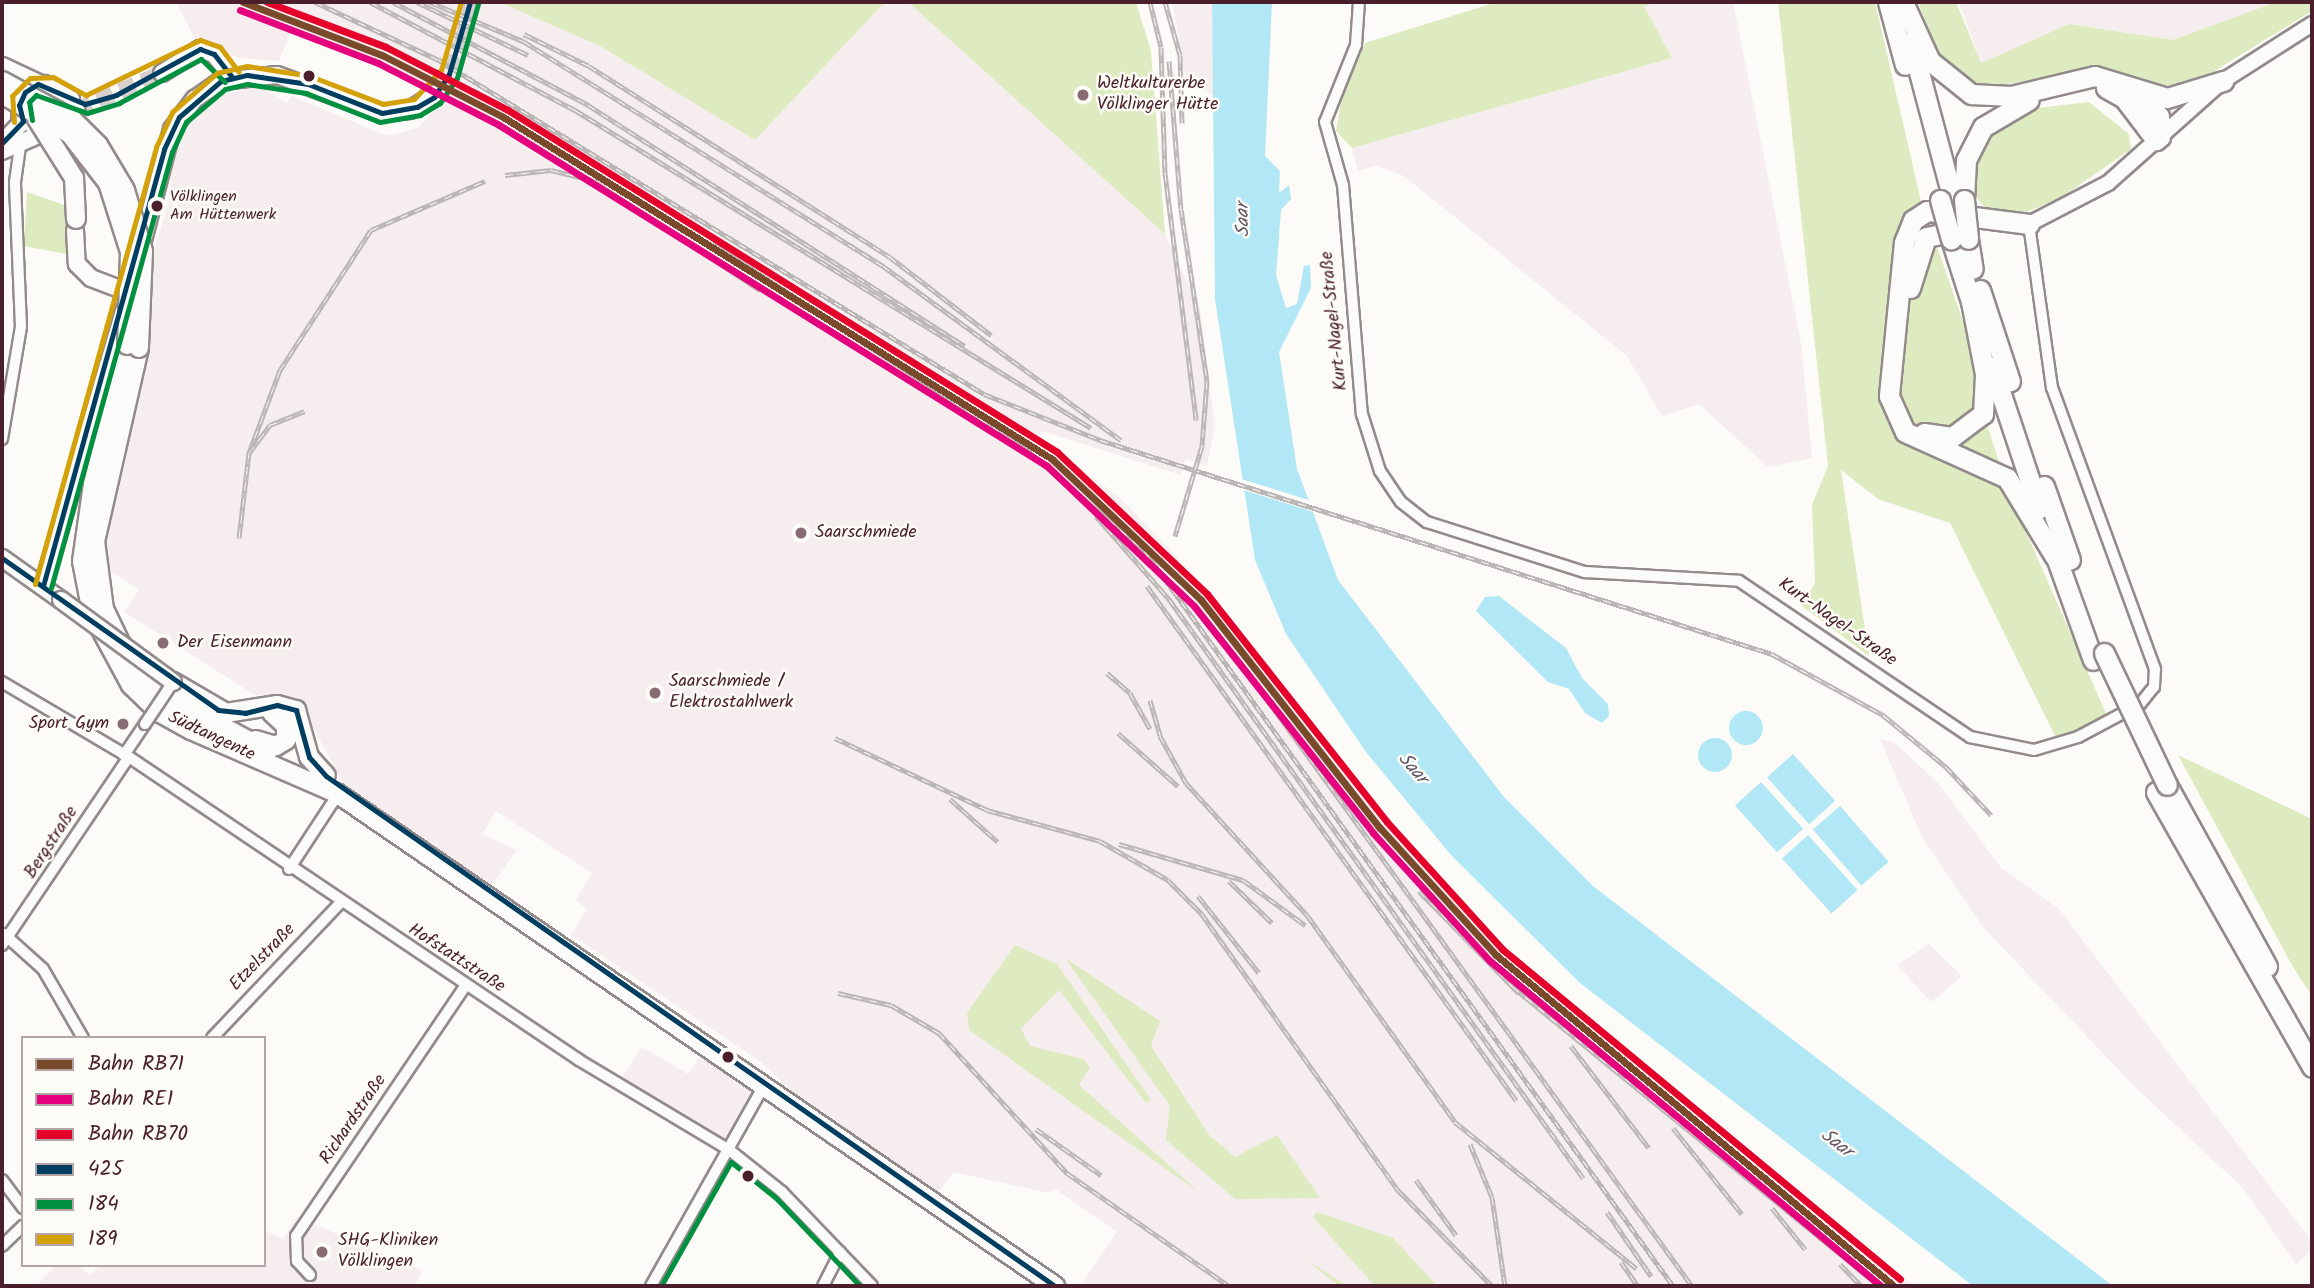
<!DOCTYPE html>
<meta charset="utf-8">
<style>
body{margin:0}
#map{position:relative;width:2314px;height:1288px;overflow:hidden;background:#fcfbf8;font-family:Kalam,sans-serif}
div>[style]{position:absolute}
.built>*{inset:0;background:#f6edee}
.green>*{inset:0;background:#deeabf}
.water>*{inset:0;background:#b2e7f5;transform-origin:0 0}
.round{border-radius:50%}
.pier>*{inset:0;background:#fcfbf8}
.secondary-tunnel>*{height:16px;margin-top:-8px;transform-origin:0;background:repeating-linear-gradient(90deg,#d8cfcf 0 16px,transparent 0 24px)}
.roads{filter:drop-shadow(2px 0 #928a8b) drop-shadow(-2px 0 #928a8b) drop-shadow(0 2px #928a8b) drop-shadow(0 -2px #928a8b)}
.minor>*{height:10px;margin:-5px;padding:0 5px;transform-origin:5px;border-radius:5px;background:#fbfbf9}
.tertiary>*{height:14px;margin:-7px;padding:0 7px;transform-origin:7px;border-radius:7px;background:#fbfbf9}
.secondary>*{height:16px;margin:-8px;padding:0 8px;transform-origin:8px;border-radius:8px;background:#fbfbf9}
.primary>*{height:18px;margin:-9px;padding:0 9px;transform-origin:9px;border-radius:9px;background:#fbfbf9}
.motorway>*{height:19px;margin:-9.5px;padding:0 9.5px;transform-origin:9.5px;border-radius:9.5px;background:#fbfbf9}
.rail>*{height:5px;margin-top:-2.5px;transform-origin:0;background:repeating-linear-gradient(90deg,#fdfcf7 0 8px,#bbb6b6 0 16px);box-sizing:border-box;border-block:2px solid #bbb6b6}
.bridges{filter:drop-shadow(2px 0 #928a8b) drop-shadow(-2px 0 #928a8b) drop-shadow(0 2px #928a8b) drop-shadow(0 -2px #928a8b)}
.minor-bridge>*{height:10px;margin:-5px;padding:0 5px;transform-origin:5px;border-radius:5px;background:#fbfbf9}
.secondary-bridge>*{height:16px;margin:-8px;padding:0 8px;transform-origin:8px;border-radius:8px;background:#fbfbf9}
.primary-bridge>*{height:18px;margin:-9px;padding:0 9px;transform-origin:9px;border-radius:9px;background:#fbfbf9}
.motorway-bridge>*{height:19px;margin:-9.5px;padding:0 9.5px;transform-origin:9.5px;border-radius:9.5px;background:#fbfbf9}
.bus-1>*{height:5px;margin:-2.5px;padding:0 2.5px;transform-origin:2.5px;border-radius:2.5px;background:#003e61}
.bus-2>*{height:5px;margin:-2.5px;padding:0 2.5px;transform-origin:2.5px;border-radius:2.5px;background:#009140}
.bus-3>*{height:5px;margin:-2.5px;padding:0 2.5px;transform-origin:2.5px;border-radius:2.5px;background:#d4a109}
.rail-1>*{height:7px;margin:-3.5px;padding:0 3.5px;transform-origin:3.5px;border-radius:3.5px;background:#7a4b2a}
.rail-2>*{height:7px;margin:-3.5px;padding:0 3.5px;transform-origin:3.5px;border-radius:3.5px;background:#e5007d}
.rail-3>*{height:7px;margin:-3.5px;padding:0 3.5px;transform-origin:3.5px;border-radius:3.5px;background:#e4002b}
.dots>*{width:19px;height:19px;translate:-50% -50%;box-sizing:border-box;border:4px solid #fdfcf7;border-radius:50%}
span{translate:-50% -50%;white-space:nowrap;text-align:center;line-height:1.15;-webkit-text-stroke:5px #fdfcf7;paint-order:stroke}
.bus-label{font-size:16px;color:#4a1f2b}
.left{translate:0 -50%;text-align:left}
.poi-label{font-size:18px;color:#4a1f2b}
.right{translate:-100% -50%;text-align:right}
.street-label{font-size:18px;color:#4a1f2b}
.water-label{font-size:19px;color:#605867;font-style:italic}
.frame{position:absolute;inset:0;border:4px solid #4a1f2b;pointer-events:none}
.legend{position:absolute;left:21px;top:1036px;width:245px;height:231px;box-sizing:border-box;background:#fdfcf7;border:2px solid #b5a4a5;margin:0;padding:9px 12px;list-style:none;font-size:21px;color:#4a1f2b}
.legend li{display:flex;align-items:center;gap:14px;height:35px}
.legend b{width:35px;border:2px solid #b5a4a5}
</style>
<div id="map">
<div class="built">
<div style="clip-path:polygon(176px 2px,499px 2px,600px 46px,755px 140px,885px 2px,908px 2px,1165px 234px,1200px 309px,1215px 426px,1207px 466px,1186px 459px,1181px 475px,1042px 431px,1039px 436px,1121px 499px,1177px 557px,1430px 872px,1516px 958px,1913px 1286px,1080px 1286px,1117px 1232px,1054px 1188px,1050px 1193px,953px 1172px,936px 1196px,810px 1108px,761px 1062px,571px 935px,587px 909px,576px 900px,592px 873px,496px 811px,482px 834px,517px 850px,492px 885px,342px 782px,304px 710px,284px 697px,255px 695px,124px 612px,139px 590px,103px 566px,104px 540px,151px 305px,152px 258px,169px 200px,174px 154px,191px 122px,223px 95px,258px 85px,287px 103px,292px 96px,387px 136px,418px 128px,446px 97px,361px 53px,285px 25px,290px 33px,279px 61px,239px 58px,197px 43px)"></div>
<div style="clip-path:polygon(1172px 2px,1212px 2px,1215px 96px,1186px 79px)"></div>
<div style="clip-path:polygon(1658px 2px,1733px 2px,1801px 343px,1812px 458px,1768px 467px,1699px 404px,1662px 416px,1627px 356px,1404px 176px,1376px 166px,1358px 171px,1352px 148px,1672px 58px,1644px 6px)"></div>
<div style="clip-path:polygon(1959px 2px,2276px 2px,2173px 40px,2069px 24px,1981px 63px)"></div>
<div style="clip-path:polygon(1880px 739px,1894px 742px,1938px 783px,2001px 868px,2059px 909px,2312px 1242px,2312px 1251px,2296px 1264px,2243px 1188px,2134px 1086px,1983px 927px,1922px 837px)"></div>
<div style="clip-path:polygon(1929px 944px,1962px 976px,1931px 1002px,1897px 965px)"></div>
<div style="clip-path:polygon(642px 1047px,688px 1074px,701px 1054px,758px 1091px,723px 1145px,619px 1081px)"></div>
<div style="clip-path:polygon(297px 1217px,422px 1270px,415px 1286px,36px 1286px,56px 1265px,79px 1265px,90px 1276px,100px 1265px,264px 1265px,264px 1230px,283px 1239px)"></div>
</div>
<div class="green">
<div style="clip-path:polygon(499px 2px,885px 2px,755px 140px,600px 46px)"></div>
<div style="clip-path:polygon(908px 2px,1136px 2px,1151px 51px,1165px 234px)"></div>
<div style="clip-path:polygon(1497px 2px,1658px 2px,1644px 6px,1672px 58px,1352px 148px,1336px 131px,1342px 97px,1365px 43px)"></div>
<div style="clip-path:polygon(1778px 2px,1875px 2px,1921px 201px,1970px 341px,1979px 401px,2011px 498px,2108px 718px,2056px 738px,1950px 523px,1878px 499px,1841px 470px,1869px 656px,1802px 606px,1815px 583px,1812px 505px,1828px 466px)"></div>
<div style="clip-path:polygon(1918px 2px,1956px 2px,1981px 63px,2069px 24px,2173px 40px,2276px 2px,2312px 2px,2312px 11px,2195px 83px,2160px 86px,2099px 69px,1995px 86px,1966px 83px,1941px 59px)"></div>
<div style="clip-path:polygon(2089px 102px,2129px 134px,2131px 149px,2062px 197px,2027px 212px,1990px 214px,1974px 194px,1975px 168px,1997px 123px,2038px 108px)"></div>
<div style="clip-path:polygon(27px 192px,70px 207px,66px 254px,24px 246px)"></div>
<div style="clip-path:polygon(2178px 755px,2312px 819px,2312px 996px,2293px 967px)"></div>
<div style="clip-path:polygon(1015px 945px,1057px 964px,1151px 1100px,1146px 1103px,1059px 990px,1021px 1029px,1030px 1046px,1083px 1059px,1090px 1067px,1079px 1085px,1200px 1193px,969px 1030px,967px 1013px)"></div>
<div style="clip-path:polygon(1065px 958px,1160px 1021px,1151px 1046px,1209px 1135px,1235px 1157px,1277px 1135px,1320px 1198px,1235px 1199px,1166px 1140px,1170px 1106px)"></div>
<div style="clip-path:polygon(1317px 1212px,1393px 1238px,1437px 1286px,1375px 1286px,1313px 1217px)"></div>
<div style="clip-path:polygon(1307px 1260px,1347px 1286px,1339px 1286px)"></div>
</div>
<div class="water">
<div style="clip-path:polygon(1212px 2px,1272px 2px,1265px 156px,1280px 171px,1279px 193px,1289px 185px,1291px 199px,1281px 210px,1276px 275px,1286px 308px,1297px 304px,1304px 266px,1310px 265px,1311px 288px,1279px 352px,1297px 469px,1338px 580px,1504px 797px,1593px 886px,2113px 1286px,1973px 1286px,1580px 983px,1451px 855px,1366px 752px,1286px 634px,1255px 560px,1215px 299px)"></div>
<div style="clip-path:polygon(1499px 596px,1566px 648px,1582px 678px,1608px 704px,1609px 716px,1602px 723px,1585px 713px,1569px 689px,1548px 682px,1476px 611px,1485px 597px)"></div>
<div class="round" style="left:1729px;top:711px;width:34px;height:34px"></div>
<div class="round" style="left:1698px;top:738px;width:34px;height:34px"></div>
<div style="left:1793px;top:754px;width:63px;height:35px;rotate:48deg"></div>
<div style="left:1761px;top:782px;width:63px;height:35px;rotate:48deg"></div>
<div style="left:1840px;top:806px;width:74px;height:36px;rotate:49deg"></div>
<div style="left:1808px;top:835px;width:74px;height:35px;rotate:48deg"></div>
</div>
<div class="pier">
<div style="clip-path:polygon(1235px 477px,1312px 501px,1317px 513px,1237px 488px)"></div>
</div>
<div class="secondary-tunnel">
<div style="left:438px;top:92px;width:57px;rotate:-63.9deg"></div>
<div style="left:463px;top:41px;width:40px;rotate:-80deg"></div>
<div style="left:76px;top:110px;width:94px;rotate:-23.3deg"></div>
</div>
<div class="roads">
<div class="minor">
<div style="left:1359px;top:2px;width:43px;rotate:94deg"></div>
<div style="left:1356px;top:45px;width:83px;rotate:111.9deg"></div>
<div style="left:1325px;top:122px;width:66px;rotate:74.1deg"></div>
<div style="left:1343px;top:185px;width:230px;rotate:85.3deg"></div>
<div style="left:1362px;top:414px;width:60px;rotate:72.5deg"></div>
<div style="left:1380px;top:471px;width:37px;rotate:56deg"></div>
<div style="left:1401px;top:502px;width:33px;rotate:38deg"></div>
<div style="left:1427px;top:522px;width:166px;rotate:17.6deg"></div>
<div style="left:1585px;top:572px;width:154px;rotate:3.3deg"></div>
<div style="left:1739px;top:581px;width:279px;rotate:34deg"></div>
<div style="left:1970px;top:737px;width:65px;rotate:11.5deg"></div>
<div style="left:2034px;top:750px;width:46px;rotate:-16.5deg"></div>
<div style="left:2078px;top:737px;width:70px;rotate:-28deg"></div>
<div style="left:2140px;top:704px;width:22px;rotate:-51deg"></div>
<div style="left:2154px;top:687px;width:18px;rotate:-87deg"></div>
<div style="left:2155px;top:669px;width:299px;rotate:-110.1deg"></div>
<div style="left:2052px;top:388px;width:166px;rotate:-98deg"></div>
<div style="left:2px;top:439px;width:114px;rotate:-80.4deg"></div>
<div style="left:21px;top:327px;width:145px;rotate:-92.4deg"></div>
<div style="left:15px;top:182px;width:37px;rotate:-82deg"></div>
<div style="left:2px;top:682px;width:147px;rotate:30.6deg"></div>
<div style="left:129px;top:757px;width:543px;rotate:33.95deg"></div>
<div style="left:579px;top:1060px;width:174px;rotate:30.9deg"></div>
<div style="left:728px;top:1149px;width:69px;rotate:38.5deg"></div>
<div style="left:782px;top:1192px;width:130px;rotate:46.2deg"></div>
<div style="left:124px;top:755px;width:37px;rotate:-56deg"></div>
<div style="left:289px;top:869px;width:90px;rotate:-56.8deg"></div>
<div style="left:4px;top:934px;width:52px;rotate:41.9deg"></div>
<div style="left:43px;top:969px;width:80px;rotate:59.9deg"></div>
<div style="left:2px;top:945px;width:227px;rotate:-56deg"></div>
<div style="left:212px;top:1038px;width:186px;rotate:-46.5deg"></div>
<div style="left:2px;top:1180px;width:35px;rotate:53deg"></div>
<div style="left:2px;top:1246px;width:29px;rotate:-44deg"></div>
<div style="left:310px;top:1275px;width:19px;rotate:-133deg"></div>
<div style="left:297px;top:1261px;width:25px;rotate:-92deg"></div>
<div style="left:296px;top:1236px;width:302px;rotate:-55.9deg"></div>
<div style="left:651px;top:1286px;width:232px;rotate:-60.6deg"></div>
<div style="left:823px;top:1286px;width:38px;rotate:-63deg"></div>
</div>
<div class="tertiary">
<div style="left:2029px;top:224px;width:89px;rotate:-27.4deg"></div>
<div style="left:2108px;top:183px;width:154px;rotate:-41.6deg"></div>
<div style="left:2223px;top:81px;width:106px;rotate:-32.6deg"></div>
</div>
<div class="secondary">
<div style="left:162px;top:73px;width:45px;rotate:-32.3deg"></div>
<div style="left:200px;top:49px;width:15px;rotate:20deg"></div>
<div style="left:214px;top:54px;width:29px;rotate:52deg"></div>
<div style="left:41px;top:131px;width:26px;rotate:-143deg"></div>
<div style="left:20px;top:115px;width:24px;rotate:-78deg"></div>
<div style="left:25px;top:92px;width:21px;rotate:-23deg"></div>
<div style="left:44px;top:84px;width:31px;rotate:29deg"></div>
<div style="left:2px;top:143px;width:30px;rotate:-46deg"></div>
<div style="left:2px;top:151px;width:55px;rotate:-23.7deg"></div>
<div style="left:52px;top:129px;width:31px;rotate:-38deg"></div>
<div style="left:75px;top:230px;width:34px;rotate:87deg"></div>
<div style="left:77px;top:264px;width:20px;rotate:45deg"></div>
<div style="left:91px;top:278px;width:40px;rotate:21deg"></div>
<div style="left:141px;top:248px;width:123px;rotate:-75.4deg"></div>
<div style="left:172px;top:129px;width:38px;rotate:-53deg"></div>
<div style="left:195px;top:99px;width:32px;rotate:-35deg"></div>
<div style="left:221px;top:81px;width:56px;rotate:-6.1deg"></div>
<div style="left:277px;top:75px;width:112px;rotate:19.9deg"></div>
<div style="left:382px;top:113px;width:28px;rotate:-6deg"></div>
<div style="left:410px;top:110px;width:33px;rotate:-33deg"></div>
<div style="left:2px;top:558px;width:72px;rotate:35.4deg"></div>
<div style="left:43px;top:586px;width:288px;rotate:-73.6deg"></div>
</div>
<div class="primary">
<div style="left:2px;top:67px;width:40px;rotate:25deg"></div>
<div style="left:127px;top:345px;width:143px;rotate:103.7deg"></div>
<div style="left:93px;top:484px;width:78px;rotate:98.1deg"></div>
<div style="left:82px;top:561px;width:53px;rotate:79.1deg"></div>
<div style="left:92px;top:613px;width:82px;rotate:61.6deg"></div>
<div style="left:131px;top:685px;width:40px;rotate:44deg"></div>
<div style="left:160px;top:713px;width:35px;rotate:29deg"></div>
<div style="left:191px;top:730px;width:160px;rotate:23.5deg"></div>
<div style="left:338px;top:794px;width:870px;rotate:34.46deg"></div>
<div style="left:139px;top:348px;width:198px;rotate:102.8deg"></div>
<div style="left:95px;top:541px;width:69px;rotate:82.5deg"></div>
<div style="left:104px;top:609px;width:53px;rotate:64.4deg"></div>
<div style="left:127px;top:657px;width:45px;rotate:49.5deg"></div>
<div style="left:156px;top:691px;width:127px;rotate:28.2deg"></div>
<div style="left:173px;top:682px;width:61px;rotate:30.3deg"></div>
<div style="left:226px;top:713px;width:52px;rotate:-8.9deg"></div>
<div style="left:277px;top:705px;width:20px;rotate:15deg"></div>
<div style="left:296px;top:710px;width:49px;rotate:74.5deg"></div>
<div style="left:309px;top:757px;width:25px;rotate:48deg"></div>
<div style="left:256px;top:740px;width:21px;rotate:17deg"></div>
<div style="left:276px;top:746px;width:12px;rotate:-31deg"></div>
<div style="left:286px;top:740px;width:14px;rotate:-90deg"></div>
<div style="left:286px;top:726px;width:19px;rotate:-137deg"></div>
</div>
<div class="motorway">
<div style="left:1888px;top:2px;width:65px;rotate:74.9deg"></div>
<div style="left:1903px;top:2px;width:65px;rotate:65.4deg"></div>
<div style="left:1930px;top:61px;width:53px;rotate:38.8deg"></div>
<div style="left:1971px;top:94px;width:40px;rotate:2.9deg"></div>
<div style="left:2011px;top:96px;width:86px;rotate:-13.4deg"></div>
<div style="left:2095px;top:76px;width:75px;rotate:17deg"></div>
<div style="left:2167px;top:98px;width:59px;rotate:-16.9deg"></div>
<div style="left:1911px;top:42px;width:163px;rotate:75.1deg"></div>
<div style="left:2106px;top:88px;width:21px;rotate:29deg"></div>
<div style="left:2124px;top:98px;width:53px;rotate:52.7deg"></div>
<div style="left:2137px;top:94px;width:31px;rotate:45deg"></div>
<div style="left:2159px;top:116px;width:21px;rotate:87deg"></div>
<div style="left:1964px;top:200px;width:40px;rotate:-87.1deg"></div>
<div style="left:1966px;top:160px;width:37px;rotate:-63deg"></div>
<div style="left:1983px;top:127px;width:53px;rotate:-30.4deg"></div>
<div style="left:2029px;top:224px;width:103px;rotate:-172.7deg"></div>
<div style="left:1927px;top:211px;width:17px;rotate:147deg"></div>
<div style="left:1913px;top:220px;width:24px;rotate:112deg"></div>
<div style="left:1904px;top:242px;width:155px;rotate:95.6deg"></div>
<div style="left:1889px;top:396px;width:39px;rotate:66deg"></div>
<div style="left:1905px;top:432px;width:112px;rotate:24.3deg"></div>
<div style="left:2007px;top:478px;width:92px;rotate:58.7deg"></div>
<div style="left:1951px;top:239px;width:76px;rotate:72.3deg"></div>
<div style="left:1968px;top:239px;width:30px;rotate:81deg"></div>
<div style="left:1910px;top:288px;width:53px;rotate:-72.6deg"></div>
<div style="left:1926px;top:237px;width:38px;rotate:-11deg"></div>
<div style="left:1980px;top:290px;width:96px;rotate:71.8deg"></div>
<div style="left:1992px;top:367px;width:149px;rotate:71.6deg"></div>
<div style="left:1924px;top:433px;width:28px;rotate:8deg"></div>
<div style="left:1952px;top:437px;width:39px;rotate:-37deg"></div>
<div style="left:1983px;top:414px;width:40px;rotate:-87.1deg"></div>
<div style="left:1985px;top:374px;width:74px;rotate:-100.9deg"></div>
<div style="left:2044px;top:486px;width:78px;rotate:70.6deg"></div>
<div style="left:2052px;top:546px;width:121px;rotate:70.2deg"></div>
<div style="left:2167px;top:785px;width:207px;rotate:61.1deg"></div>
<div style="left:2156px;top:792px;width:316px;rotate:60.4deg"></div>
</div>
</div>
<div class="rail">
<div style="left:315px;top:2px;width:137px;rotate:25.1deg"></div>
<div style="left:439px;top:60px;width:639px;rotate:31.5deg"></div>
<div style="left:984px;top:394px;width:125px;rotate:21.6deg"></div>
<div style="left:1100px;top:440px;width:705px;rotate:17.66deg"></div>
<div style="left:1772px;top:654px;width:127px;rotate:28.8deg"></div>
<div style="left:1883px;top:715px;width:82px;rotate:39.5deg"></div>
<div style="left:1946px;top:767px;width:66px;rotate:46.8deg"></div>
<div style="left:370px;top:2px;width:232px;rotate:27.8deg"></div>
<div style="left:575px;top:110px;width:606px;rotate:31.64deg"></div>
<div style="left:393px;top:2px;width:221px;rotate:27.8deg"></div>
<div style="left:588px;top:105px;width:447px;rotate:32.6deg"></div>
<div style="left:417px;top:2px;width:123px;rotate:25.5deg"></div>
<div style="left:430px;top:2px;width:101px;rotate:22.8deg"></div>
<div style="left:523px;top:41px;width:425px;rotate:32deg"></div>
<div style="left:883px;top:266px;width:295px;rotate:36.2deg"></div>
<div style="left:1150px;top:2px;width:46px;rotate:76.3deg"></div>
<div style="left:1161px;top:47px;width:126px;rotate:88.2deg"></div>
<div style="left:1165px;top:173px;width:249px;rotate:82.8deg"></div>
<div style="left:1165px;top:2px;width:55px;rotate:74.2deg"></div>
<div style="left:1180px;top:55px;width:68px;rotate:88.3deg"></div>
<div style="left:524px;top:34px;width:72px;rotate:26.2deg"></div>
<div style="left:589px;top:66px;width:356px;rotate:32.4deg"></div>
<div style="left:890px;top:257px;width:128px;rotate:37.7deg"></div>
<div style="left:1169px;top:61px;width:148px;rotate:85.4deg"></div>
<div style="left:1181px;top:209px;width:174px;rotate:81.4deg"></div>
<div style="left:1207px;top:381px;width:65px;rotate:94.4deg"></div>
<div style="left:1202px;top:446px;width:94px;rotate:106.7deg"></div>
<div style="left:505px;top:175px;width:46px;rotate:-6.2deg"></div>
<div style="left:551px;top:170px;width:42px;rotate:13.7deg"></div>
<div style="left:592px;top:180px;width:201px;rotate:33.2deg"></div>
<div style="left:712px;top:243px;width:372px;rotate:33.3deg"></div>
<div style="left:1023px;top:447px;width:159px;rotate:40.4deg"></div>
<div style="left:1144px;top:550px;width:906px;rotate:54.29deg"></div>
<div style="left:249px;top:453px;width:89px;rotate:-69.5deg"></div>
<div style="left:280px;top:370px;width:167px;rotate:-57deg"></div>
<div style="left:371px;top:230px;width:124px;rotate:-23.3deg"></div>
<div style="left:1096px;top:516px;width:111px;rotate:48.7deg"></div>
<div style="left:1169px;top:599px;width:712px;rotate:54.43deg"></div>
<div style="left:239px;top:538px;width:86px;rotate:-83.3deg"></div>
<div style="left:249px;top:453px;width:35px;rotate:-53deg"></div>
<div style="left:270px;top:425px;width:37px;rotate:-22deg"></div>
<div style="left:1147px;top:586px;width:633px;rotate:54.33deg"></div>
<div style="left:1107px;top:673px;width:30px;rotate:41deg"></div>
<div style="left:1130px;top:693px;width:41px;rotate:60.9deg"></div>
<div style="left:1253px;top:680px;width:748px;rotate:54.08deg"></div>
<div style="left:1150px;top:700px;width:37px;rotate:74deg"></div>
<div style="left:1160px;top:736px;width:54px;rotate:61deg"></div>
<div style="left:1186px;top:783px;width:179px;rotate:47.5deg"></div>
<div style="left:1307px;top:915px;width:254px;rotate:54.4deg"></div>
<div style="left:1455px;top:1122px;width:233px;rotate:38.9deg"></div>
<div style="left:1118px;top:733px;width:80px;rotate:41.5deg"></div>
<div style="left:835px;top:738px;width:168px;rotate:25.3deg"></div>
<div style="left:987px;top:810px;width:117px;rotate:15.3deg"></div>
<div style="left:1100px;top:841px;width:78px;rotate:29.8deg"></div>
<div style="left:1168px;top:880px;width:47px;rotate:45deg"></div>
<div style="left:1201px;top:913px;width:340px;rotate:54.6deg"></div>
<div style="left:1398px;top:1190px;width:133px;rotate:45.6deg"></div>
<div style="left:950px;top:799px;width:64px;rotate:41.9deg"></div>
<div style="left:1119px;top:844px;width:129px;rotate:16.2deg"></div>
<div style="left:1243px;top:880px;width:77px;rotate:36deg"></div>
<div style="left:1229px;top:881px;width:60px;rotate:44.3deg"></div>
<div style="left:1419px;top:891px;width:143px;rotate:45.6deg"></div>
<div style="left:1198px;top:896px;width:98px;rotate:51.6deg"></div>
<div style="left:1513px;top:987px;width:473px;rotate:39.2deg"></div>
<div style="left:838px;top:993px;width:54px;rotate:12.8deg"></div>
<div style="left:891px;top:1005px;width:56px;rotate:30.3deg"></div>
<div style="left:939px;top:1033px;width:190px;rotate:47.6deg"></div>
<div style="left:1067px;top:1173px;width:198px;rotate:34.9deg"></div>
<div style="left:1571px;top:1046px;width:128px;rotate:52.6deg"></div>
<div style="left:1673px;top:1128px;width:110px;rotate:51.3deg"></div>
<div style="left:1036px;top:1129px;width:80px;rotate:35.3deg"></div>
<div style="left:1470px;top:1144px;width:57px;rotate:67.5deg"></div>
<div style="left:1492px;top:1197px;width:90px;rotate:81.7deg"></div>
<div style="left:1416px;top:1180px;width:68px;rotate:54deg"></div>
<div style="left:1772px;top:1208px;width:53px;rotate:51.2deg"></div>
<div style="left:1607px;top:1212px;width:78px;rotate:55.5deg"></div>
<div style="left:1621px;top:1262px;width:29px;rotate:55deg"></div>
<div style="left:1840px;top:1264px;width:30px;rotate:46deg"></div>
</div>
<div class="bridges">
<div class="minor-bridge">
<div style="left:145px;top:724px;width:50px;rotate:-56.3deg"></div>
</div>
<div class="secondary-bridge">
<div style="left:61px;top:600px;width:139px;rotate:36.2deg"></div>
</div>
<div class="primary-bridge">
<div style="left:2px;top:81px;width:80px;rotate:28.5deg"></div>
<div style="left:72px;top:119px;width:37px;rotate:45deg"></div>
<div style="left:98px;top:145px;width:52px;rotate:59deg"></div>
<div style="left:125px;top:190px;width:64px;rotate:73.6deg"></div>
<div style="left:143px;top:251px;width:97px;rotate:92.4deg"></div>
<div style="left:2px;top:94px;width:79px;rotate:30.5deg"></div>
<div style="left:70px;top:134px;width:62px;rotate:52.2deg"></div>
<div style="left:108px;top:183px;width:72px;rotate:72.3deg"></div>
<div style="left:130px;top:252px;width:93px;rotate:91.8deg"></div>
<div style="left:37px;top:119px;width:70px;rotate:57.9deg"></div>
<div style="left:74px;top:178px;width:41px;rotate:87.2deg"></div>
</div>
<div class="motorway-bridge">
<div style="left:1940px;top:200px;width:41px;rotate:74.2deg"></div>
<div style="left:1964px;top:200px;width:39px;rotate:84deg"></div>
<div style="left:2104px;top:653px;width:146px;rotate:64.5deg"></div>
</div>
</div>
<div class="bus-1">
<div style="left:2px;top:143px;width:30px;rotate:-46deg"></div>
<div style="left:23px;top:121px;width:16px;rotate:-104deg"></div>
<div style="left:19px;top:105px;width:14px;rotate:-65deg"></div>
<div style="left:25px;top:92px;width:15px;rotate:-32deg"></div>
<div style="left:38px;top:84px;width:51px;rotate:23.1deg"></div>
<div style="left:85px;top:104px;width:32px;rotate:-16deg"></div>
<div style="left:116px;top:95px;width:96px;rotate:-28.7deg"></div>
<div style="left:200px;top:49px;width:15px;rotate:20deg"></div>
<div style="left:214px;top:54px;width:29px;rotate:52deg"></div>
<div style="left:2px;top:558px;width:264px;rotate:35.1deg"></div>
<div style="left:218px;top:710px;width:27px;rotate:6deg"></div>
<div style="left:245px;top:713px;width:33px;rotate:-14deg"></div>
<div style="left:277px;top:705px;width:20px;rotate:15deg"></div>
<div style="left:296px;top:710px;width:49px;rotate:74.5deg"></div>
<div style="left:309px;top:757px;width:25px;rotate:48deg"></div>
<div style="left:326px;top:776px;width:890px;rotate:34.98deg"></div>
<div style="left:43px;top:586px;width:453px;rotate:-74.5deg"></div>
<div style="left:164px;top:149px;width:35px;rotate:-65deg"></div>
<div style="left:179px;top:117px;width:55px;rotate:-40.6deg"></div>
<div style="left:221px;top:81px;width:27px;rotate:-13deg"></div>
<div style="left:247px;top:75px;width:62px;rotate:8.4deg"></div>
<div style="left:308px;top:84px;width:79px;rotate:21.4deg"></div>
<div style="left:382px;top:113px;width:36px;rotate:-10deg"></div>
<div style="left:417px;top:107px;width:20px;rotate:-30deg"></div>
<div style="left:434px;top:97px;width:27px;rotate:-57deg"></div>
<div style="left:449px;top:74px;width:75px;rotate:-73.7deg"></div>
</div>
<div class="bus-2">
<div style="left:32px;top:120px;width:18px;rotate:-99deg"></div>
<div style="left:29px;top:102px;width:10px;rotate:-45deg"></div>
<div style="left:36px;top:95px;width:54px;rotate:19.4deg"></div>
<div style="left:87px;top:113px;width:34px;rotate:-17deg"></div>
<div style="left:119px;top:103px;width:93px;rotate:-28.2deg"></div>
<div style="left:201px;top:59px;width:33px;rotate:44deg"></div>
<div style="left:51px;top:588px;width:452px;rotate:-74.5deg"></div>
<div style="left:172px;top:152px;width:33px;rotate:-65deg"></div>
<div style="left:186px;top:122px;width:51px;rotate:-40.2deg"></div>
<div style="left:225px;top:89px;width:23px;rotate:-13deg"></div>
<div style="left:247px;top:84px;width:60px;rotate:8.7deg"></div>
<div style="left:306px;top:93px;width:79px;rotate:21.4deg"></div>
<div style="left:380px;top:122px;width:41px;rotate:-9.9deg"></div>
<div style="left:420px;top:115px;width:23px;rotate:-31deg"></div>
<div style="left:440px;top:103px;width:30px;rotate:-56deg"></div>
<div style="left:457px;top:78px;width:77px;rotate:-74.2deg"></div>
<div style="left:661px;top:1286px;width:142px;rotate:-60.6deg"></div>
<div style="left:731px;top:1162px;width:58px;rotate:38.7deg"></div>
<div style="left:776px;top:1198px;width:122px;rotate:46.3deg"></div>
</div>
<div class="bus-3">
<div style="left:14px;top:122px;width:26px;rotate:-94deg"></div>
<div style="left:12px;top:96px;width:25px;rotate:-45deg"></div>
<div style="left:30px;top:78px;width:23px;rotate:-2deg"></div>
<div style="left:53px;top:77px;width:38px;rotate:29deg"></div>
<div style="left:86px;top:95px;width:127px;rotate:-25.8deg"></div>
<div style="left:200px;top:40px;width:21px;rotate:19deg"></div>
<div style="left:220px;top:47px;width:31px;rotate:53deg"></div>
<div style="left:35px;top:584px;width:453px;rotate:-74.5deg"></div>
<div style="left:156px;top:147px;width:38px;rotate:-65deg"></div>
<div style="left:172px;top:112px;width:60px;rotate:-40.9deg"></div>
<div style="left:217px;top:73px;width:31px;rotate:-13deg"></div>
<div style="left:247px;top:66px;width:64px;rotate:9deg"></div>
<div style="left:310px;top:76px;width:78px;rotate:21deg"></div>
<div style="left:383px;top:104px;width:31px;rotate:-9deg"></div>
<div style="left:414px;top:99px;width:40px;rotate:-47deg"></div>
<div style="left:441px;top:70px;width:71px;rotate:-73.6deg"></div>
</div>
<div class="rail-1">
<div style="left:243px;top:2px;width:149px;rotate:20.9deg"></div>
<div style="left:382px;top:55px;width:136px;rotate:27.1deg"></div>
<div style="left:503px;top:117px;width:647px;rotate:31.92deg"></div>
<div style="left:1052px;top:459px;width:205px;rotate:43.4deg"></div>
<div style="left:1201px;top:600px;width:290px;rotate:51.9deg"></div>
<div style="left:1380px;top:828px;width:172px;rotate:47.6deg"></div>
<div style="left:1496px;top:955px;width:518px;rotate:39.75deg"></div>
</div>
<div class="rail-2">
<div style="left:240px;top:10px;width:148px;rotate:21deg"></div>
<div style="left:378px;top:63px;width:136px;rotate:27.1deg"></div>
<div style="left:499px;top:125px;width:645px;rotate:31.89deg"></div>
<div style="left:1047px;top:466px;width:203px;rotate:43.6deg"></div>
<div style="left:1194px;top:606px;width:289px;rotate:51.7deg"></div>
<div style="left:1373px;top:833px;width:173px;rotate:47.6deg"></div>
<div style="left:1490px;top:961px;width:508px;rotate:39.73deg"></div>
</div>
<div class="rail-3">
<div style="left:267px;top:2px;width:127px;rotate:20.7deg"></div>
<div style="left:386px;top:47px;width:137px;rotate:27.3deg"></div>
<div style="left:508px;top:110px;width:647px;rotate:31.92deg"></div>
<div style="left:1057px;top:452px;width:207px;rotate:43.4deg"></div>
<div style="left:1207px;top:594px;width:290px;rotate:51.7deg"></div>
<div style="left:1387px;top:822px;width:171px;rotate:47.8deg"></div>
<div style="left:1502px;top:949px;width:517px;rotate:39.66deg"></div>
</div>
<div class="dots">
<div style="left:309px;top:76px;background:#4a1f2b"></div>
<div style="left:1083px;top:95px;background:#886c73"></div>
<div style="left:157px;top:206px;background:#4a1f2b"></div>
<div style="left:801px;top:533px;background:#886c73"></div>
<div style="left:163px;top:643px;background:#886c73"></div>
<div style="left:655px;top:693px;background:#886c73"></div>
<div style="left:123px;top:724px;background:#886c73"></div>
<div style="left:728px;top:1057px;background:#4a1f2b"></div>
<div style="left:748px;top:1176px;background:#4a1f2b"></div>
<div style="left:322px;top:1252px;background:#886c73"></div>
</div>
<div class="bus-label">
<span class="left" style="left:170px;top:206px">Völklingen<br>Am Hüttenwerk</span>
</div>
<div class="poi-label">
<span class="left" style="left:1097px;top:95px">Weltkulturerbe<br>Völklinger Hütte</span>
<span class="left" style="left:815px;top:533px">Saarschmiede</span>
<span class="left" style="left:177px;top:643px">Der Eisenmann</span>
<span class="left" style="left:669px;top:693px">Saarschmiede /<br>Elektrostahlwerk</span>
<span class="right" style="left:109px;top:724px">Sport Gym</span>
<span class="left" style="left:338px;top:1252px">SHG-Kliniken<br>Völklingen</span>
</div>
<div class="street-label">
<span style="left:1335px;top:321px;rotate:-96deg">Kurt-Nagel-Straße</span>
<span style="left:1837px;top:623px;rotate:35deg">Kurt-Nagel-Straße</span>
<span style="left:211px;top:737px;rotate:25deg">Südtangente</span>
<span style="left:52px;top:843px;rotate:-57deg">Bergstraße</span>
<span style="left:263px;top:958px;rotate:-46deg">Etzelstraße</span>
<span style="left:456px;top:959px;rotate:33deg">Hofstattstraße</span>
<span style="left:354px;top:1120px;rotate:-56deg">Richardstraße</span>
</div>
<div class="water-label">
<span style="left:1244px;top:220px;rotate:-91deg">Saar</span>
<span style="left:1412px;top:769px;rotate:49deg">Saar</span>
<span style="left:1836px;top:1144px;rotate:38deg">Saar</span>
</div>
<div class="frame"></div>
<ul class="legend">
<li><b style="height:9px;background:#7a4b2a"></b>Bahn RB71</li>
<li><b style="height:9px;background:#e5007d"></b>Bahn RE1</li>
<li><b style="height:9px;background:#e4002b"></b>Bahn RB70</li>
<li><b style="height:9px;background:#003e61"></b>425</li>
<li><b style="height:9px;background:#009140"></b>184</li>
<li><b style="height:9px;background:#d4a109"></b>189</li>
</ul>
</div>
